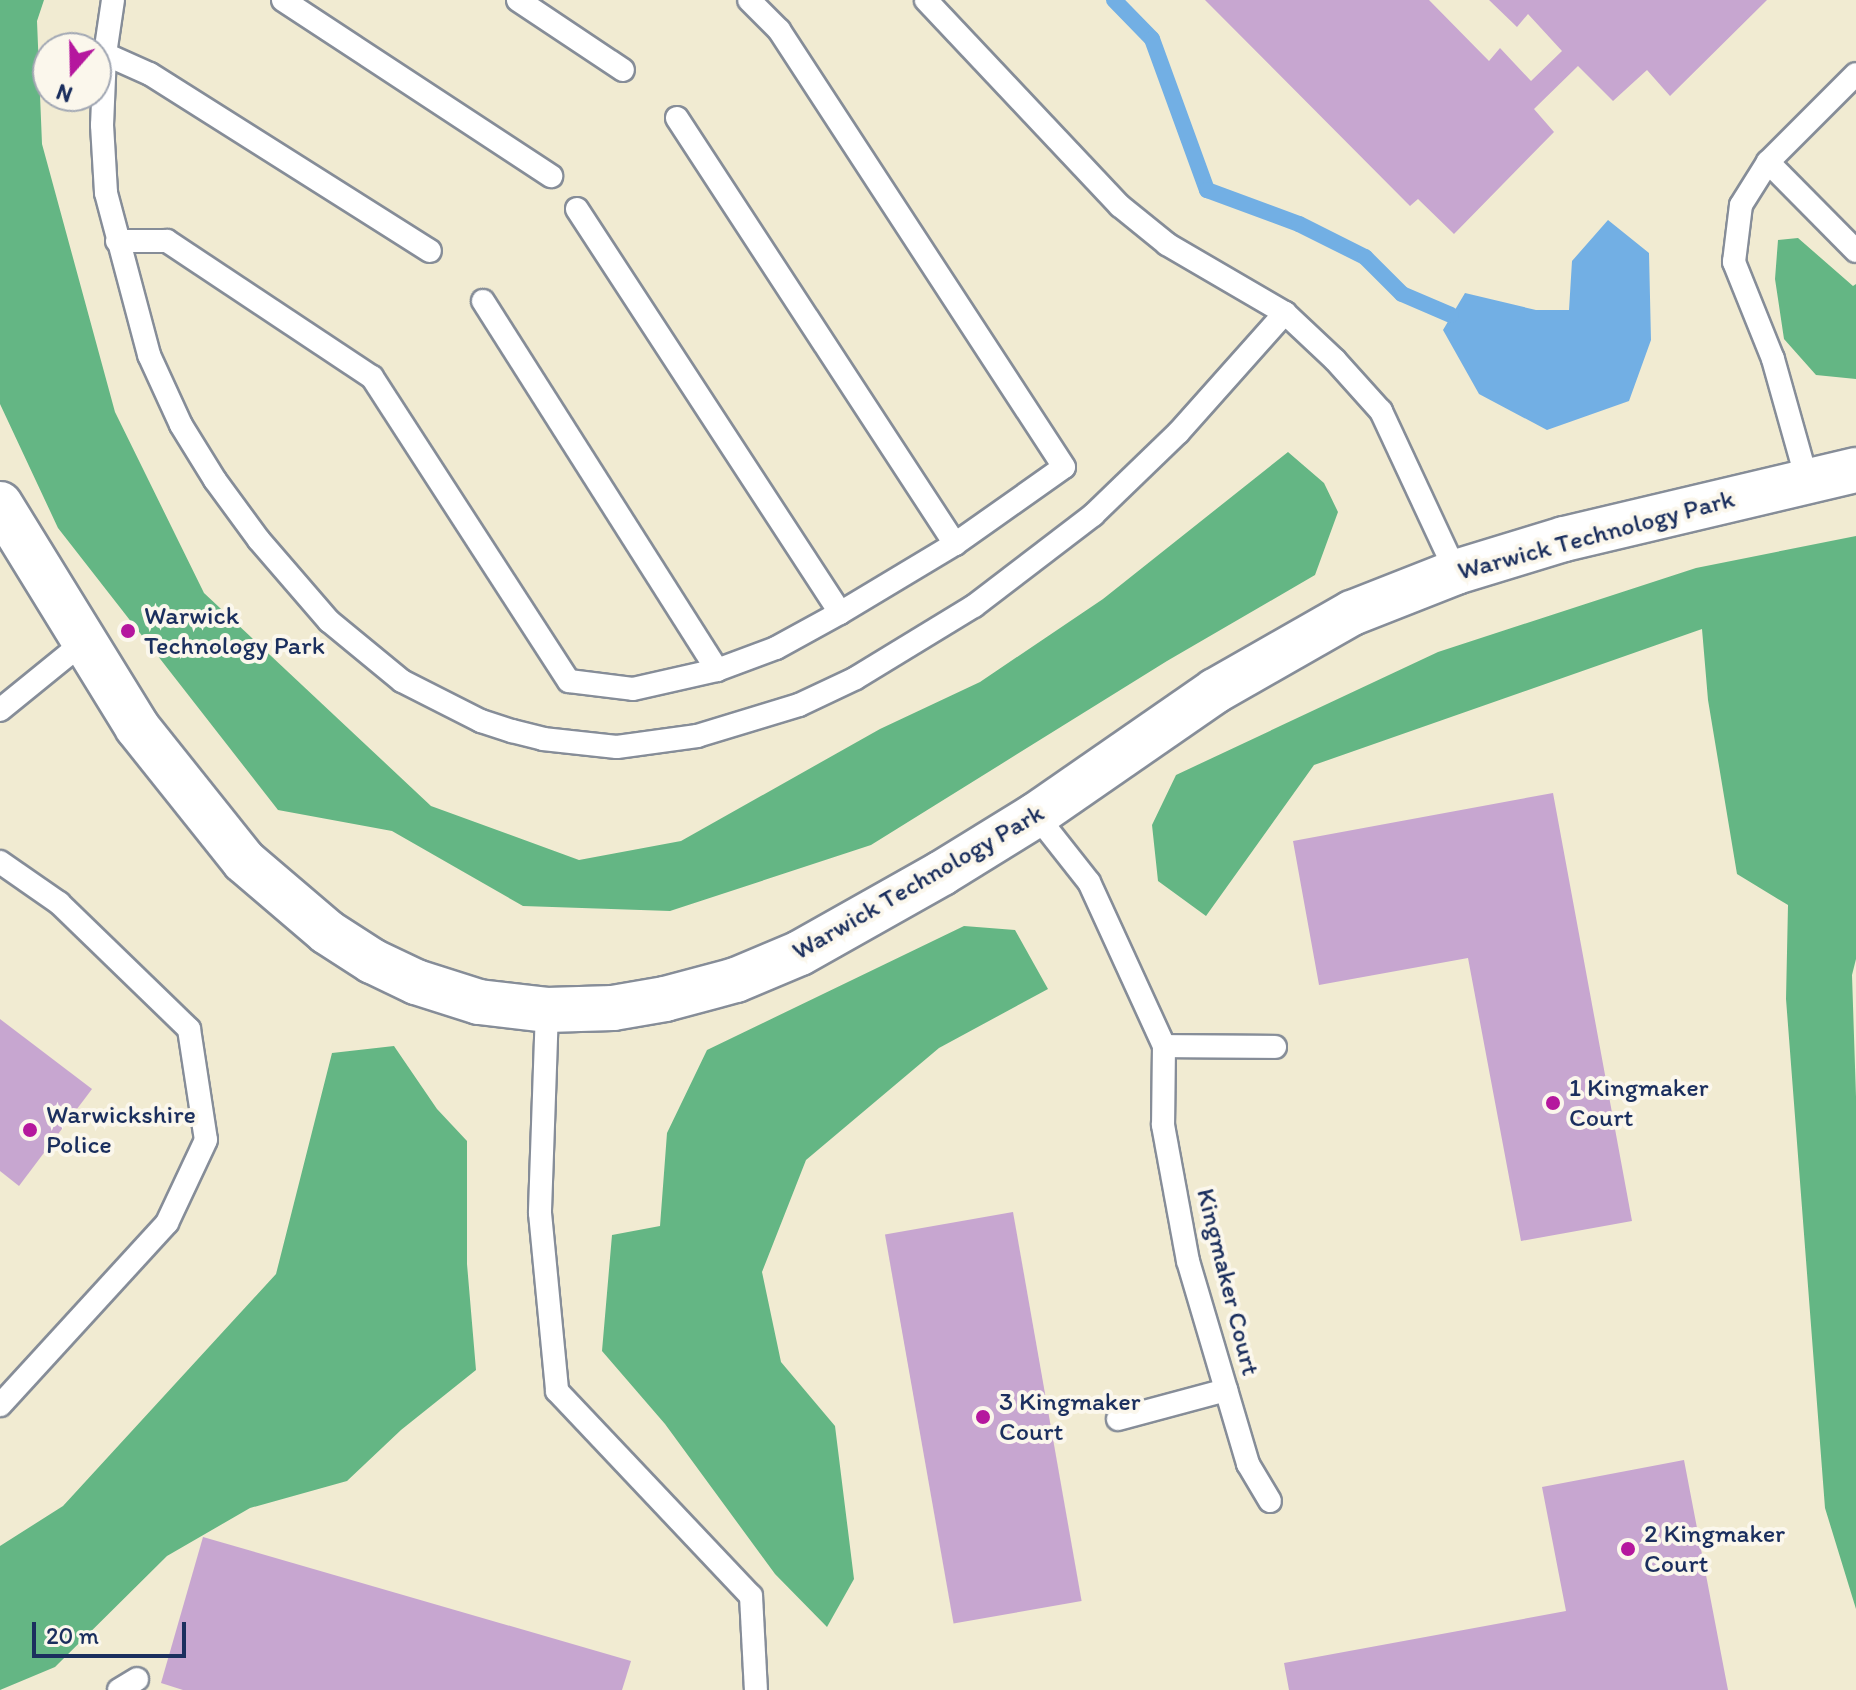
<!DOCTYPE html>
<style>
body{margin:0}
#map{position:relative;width:1856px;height:1690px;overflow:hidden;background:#f1ebd2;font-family:Itim,sans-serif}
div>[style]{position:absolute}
.forest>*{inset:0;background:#64b684}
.water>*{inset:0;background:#72afe4}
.stream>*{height:16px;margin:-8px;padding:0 8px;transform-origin:8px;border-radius:8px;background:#72afe4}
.building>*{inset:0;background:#c7a6d0;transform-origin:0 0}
.roads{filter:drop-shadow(2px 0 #868d98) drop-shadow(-2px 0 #868d98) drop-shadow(0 2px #868d98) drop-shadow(0 -2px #868d98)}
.lane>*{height:22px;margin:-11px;padding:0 11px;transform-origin:11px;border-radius:11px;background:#fff}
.street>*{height:44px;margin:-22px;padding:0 22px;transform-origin:22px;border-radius:22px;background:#fff}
.dots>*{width:22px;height:22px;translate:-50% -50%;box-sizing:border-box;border:4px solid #fbf7ec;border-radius:50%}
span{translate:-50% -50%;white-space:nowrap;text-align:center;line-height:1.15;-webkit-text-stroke:8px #fbf7ec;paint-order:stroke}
.street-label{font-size:26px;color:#1b2f5e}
.poi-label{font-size:26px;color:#1b2f5e}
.left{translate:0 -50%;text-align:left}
.north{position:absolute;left:32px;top:32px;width:80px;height:80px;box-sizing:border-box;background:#fbf7ec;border:2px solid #a1a7b3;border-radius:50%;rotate:200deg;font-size:22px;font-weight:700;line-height:32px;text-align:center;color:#1b2f5e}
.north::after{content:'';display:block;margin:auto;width:28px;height:36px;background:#b5179e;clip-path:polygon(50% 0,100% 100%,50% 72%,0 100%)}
.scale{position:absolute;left:32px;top:1622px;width:154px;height:36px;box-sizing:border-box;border:4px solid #1b2f5e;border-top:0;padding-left:10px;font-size:24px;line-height:28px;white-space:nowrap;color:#1b2f5e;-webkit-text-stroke:6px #fbf7ec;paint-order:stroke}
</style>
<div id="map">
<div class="forest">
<div style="clip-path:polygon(0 0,44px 0,37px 21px,42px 144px,115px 412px,204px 593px,431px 806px,579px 860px,681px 841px,880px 729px,980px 682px,1103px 599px,1288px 452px,1324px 483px,1338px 512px,1315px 575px,1167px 661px,871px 845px,670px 911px,523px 906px,392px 831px,278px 810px,58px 528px,0 404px)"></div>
<div style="clip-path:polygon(1798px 238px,1853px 286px,1856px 284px,1856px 379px,1816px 375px,1784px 339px,1775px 279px,1778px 240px)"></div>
<div style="clip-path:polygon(1856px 536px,1856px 959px,1852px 975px,1856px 1097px,1856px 1609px,1825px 1508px,1786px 999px,1788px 905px,1737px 874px,1708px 700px,1702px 629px,1314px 765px,1206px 916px,1158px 881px,1152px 825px,1176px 775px,1438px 652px,1696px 568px)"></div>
<div style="clip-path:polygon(964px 926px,1015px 930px,1048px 989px,939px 1048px,806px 1160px,762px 1272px,781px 1362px,835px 1426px,854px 1579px,827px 1627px,775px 1574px,665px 1424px,602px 1351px,612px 1235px,660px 1226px,667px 1133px,707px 1050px)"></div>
<div style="clip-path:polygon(394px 1046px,437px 1109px,467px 1141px,467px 1264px,476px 1370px,401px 1430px,347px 1481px,250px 1508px,167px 1556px,55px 1667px,0 1690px,0 1546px,63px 1506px,276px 1274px,332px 1053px)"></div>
</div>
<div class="water">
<div style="clip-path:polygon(1608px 220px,1649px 253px,1651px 340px,1629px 401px,1547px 430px,1479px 394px,1443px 330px,1465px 293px,1536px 310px,1569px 310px,1572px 261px)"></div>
</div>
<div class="stream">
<div style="left:1114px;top:0;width:54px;rotate:45.7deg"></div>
<div style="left:1152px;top:39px;width:161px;rotate:70deg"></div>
<div style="left:1207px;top:190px;width:98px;rotate:20.3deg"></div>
<div style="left:1299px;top:224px;width:74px;rotate:26.6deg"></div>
<div style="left:1365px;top:257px;width:52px;rotate:45deg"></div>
<div style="left:1402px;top:294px;width:53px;rotate:23.2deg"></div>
</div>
<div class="building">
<div style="clip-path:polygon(1205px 0,1429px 0,1489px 61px,1500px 48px,1531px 81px,1562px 51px,1528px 14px,1517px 27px,1489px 0,1767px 0,1670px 96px,1647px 70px,1613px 101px,1578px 66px,1534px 109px,1554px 132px,1454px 234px,1418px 199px,1410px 206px)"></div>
<div style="clip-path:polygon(1553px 793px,1632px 1221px,1521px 1241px,1468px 958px,1319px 985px,1293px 841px)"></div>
<div style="clip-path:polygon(0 1019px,92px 1089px,19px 1186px,0 1171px)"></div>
<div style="left:1013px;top:1212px;width:395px;height:130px;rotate:80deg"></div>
<div style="clip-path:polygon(1684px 1460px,1728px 1690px,1289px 1690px,1284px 1663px,1566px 1611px,1542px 1487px)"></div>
<div style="clip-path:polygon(203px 1537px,631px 1661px,622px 1690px,183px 1690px,161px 1683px)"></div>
</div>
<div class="roads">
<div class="lane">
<div style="left:113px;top:0;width:55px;rotate:98.4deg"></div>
<div style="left:105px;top:54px;width:71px;rotate:92.4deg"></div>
<div style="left:102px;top:125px;width:68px;rotate:86.6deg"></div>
<div style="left:106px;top:193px;width:168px;rotate:75.1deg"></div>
<div style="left:149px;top:355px;width:77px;rotate:65.4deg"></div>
<div style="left:181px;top:425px;width:65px;rotate:58.3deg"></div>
<div style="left:215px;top:480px;width:74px;rotate:53.7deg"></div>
<div style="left:259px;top:540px;width:107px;rotate:49.2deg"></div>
<div style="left:329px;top:621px;width:94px;rotate:39.4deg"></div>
<div style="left:402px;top:681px;width:89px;rotate:26.9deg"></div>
<div style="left:481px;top:721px;width:33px;rotate:18deg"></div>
<div style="left:512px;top:731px;width:32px;rotate:14deg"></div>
<div style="left:543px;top:739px;width:74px;rotate:6.2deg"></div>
<div style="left:617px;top:747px;width:81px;rotate:-7.8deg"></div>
<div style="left:697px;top:736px;width:107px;rotate:-16.9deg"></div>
<div style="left:799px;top:705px;width:63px;rotate:-25.3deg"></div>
<div style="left:856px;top:678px;width:138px;rotate:-31.4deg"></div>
<div style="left:974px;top:606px;width:150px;rotate:-37.4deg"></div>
<div style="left:1093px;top:515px;width:118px;rotate:-44deg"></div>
<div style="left:1178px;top:433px;width:161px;rotate:-48.3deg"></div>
<div style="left:1285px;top:313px;width:137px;rotate:-149.7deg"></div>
<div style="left:1167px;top:244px;width:60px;rotate:-141deg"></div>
<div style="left:1120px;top:206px;width:283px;rotate:-133.3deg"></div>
<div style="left:283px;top:0;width:321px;rotate:33.3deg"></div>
<div style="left:518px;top:0;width:126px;rotate:33.7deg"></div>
<div style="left:105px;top:54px;width:49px;rotate:24deg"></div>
<div style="left:150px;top:74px;width:331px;rotate:32.3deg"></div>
<div style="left:677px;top:118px;width:509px;rotate:56.87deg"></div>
<div style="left:1768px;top:162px;width:125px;rotate:45.3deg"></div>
<div style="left:577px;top:209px;width:482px;rotate:56.9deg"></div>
<div style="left:117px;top:241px;width:50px"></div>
<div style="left:167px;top:241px;width:246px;rotate:33.6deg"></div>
<div style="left:372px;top:377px;width:362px;rotate:57.1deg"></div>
<div style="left:569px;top:681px;width:64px;rotate:7.1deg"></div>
<div style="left:633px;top:689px;width:86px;rotate:-12.7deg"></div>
<div style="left:717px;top:670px;width:63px;rotate:-20.4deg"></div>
<div style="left:776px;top:648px;width:73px;rotate:-28.7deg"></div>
<div style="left:840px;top:613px;width:134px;rotate:-31deg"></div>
<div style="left:955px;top:544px;width:133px;rotate:-35.2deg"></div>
<div style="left:1064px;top:467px;width:522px;rotate:-123.11deg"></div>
<div style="left:779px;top:30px;width:42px;rotate:-135deg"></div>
<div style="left:483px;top:301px;width:437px;rotate:57.6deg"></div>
<div style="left:1285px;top:313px;width:69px;rotate:43.2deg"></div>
<div style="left:1335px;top:360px;width:69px;rotate:48deg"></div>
<div style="left:1381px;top:411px;width:178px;rotate:65deg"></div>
<div style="left:1807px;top:480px;width:126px;rotate:-105.7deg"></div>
<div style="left:1773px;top:359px;width:105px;rotate:-111.9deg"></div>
<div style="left:1734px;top:262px;width:57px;rotate:-83deg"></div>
<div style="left:1741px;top:205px;width:51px;rotate:-57.9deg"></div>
<div style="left:1768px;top:162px;width:124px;rotate:-45deg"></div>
<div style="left:0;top:710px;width:109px;rotate:-39.1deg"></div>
<div style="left:1036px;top:815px;width:85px;rotate:51.7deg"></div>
<div style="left:1089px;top:882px;width:180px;rotate:65.4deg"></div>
<div style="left:1164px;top:1046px;width:79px;rotate:90.7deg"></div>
<div style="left:1163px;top:1125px;width:138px;rotate:79.6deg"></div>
<div style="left:1188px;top:1261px;width:212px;rotate:73.5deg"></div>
<div style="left:1248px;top:1464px;width:43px;rotate:59.3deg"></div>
<div style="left:0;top:862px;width:72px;rotate:34.8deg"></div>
<div style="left:59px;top:903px;width:181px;rotate:44.1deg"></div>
<div style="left:189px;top:1029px;width:112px;rotate:81.3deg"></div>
<div style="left:206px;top:1140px;width:92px;rotate:115.2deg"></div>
<div style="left:167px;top:1223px;width:247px;rotate:132.5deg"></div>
<div style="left:547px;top:1010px;width:203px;rotate:92deg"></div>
<div style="left:540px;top:1213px;width:179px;rotate:84.5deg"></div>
<div style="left:557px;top:1391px;width:282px;rotate:46.6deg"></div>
<div style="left:751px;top:1596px;width:94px;rotate:87deg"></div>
<div style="left:1164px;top:1046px;width:111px;rotate:0.5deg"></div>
<div style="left:1118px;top:1419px;width:112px;rotate:-15deg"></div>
<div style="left:119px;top:1690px;width:21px;rotate:-31deg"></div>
</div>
<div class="street">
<div style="left:0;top:504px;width:262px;rotate:58.4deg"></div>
<div style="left:137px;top:727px;width:171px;rotate:51.4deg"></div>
<div style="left:244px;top:861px;width:109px;rotate:40.5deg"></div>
<div style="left:327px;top:932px;width:54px;rotate:32.8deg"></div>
<div style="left:372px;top:961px;width:49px;rotate:25.5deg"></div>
<div style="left:416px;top:982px;width:66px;rotate:17.6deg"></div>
<div style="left:479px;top:1002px;width:68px;rotate:6.7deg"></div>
<div style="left:547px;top:1010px;width:66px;rotate:-1.7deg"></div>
<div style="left:613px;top:1008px;width:53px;rotate:-9.8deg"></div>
<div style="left:665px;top:999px;width:73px;rotate:-15deg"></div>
<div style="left:736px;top:980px;width:69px;rotate:-22.9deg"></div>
<div style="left:800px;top:953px;width:163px;rotate:-29.4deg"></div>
<div style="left:942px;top:873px;width:110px;rotate:-31.7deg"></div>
<div style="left:1036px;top:815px;width:218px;rotate:-34.7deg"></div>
<div style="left:1215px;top:691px;width:158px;rotate:-29.7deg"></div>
<div style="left:1352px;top:613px;width:112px;rotate:-21.5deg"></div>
<div style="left:1456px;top:572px;width:113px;rotate:-17deg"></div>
<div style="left:1564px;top:539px;width:300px;rotate:-13.3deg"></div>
</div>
</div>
<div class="dots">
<div style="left:128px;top:631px;background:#b5179e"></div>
<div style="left:1553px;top:1103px;background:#b5179e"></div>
<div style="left:30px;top:1130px;background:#b5179e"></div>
<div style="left:983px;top:1417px;background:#b5179e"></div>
<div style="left:1628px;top:1549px;background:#b5179e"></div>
</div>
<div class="street-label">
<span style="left:1596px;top:535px;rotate:-15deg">Warwick Technology Park</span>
<span style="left:918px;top:882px;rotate:-30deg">Warwick Technology Park</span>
<span style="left:1228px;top:1282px;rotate:76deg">Kingmaker Court</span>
</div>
<div class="poi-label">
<span class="left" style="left:144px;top:631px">Warwick<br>Technology Park</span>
<span class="left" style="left:1569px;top:1103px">1 Kingmaker<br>Court</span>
<span class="left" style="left:46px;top:1130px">Warwickshire<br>Police</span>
<span class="left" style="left:999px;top:1417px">3 Kingmaker<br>Court</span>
<span class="left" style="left:1644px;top:1549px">2 Kingmaker<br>Court</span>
</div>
<div class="north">N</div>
<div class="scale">20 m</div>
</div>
